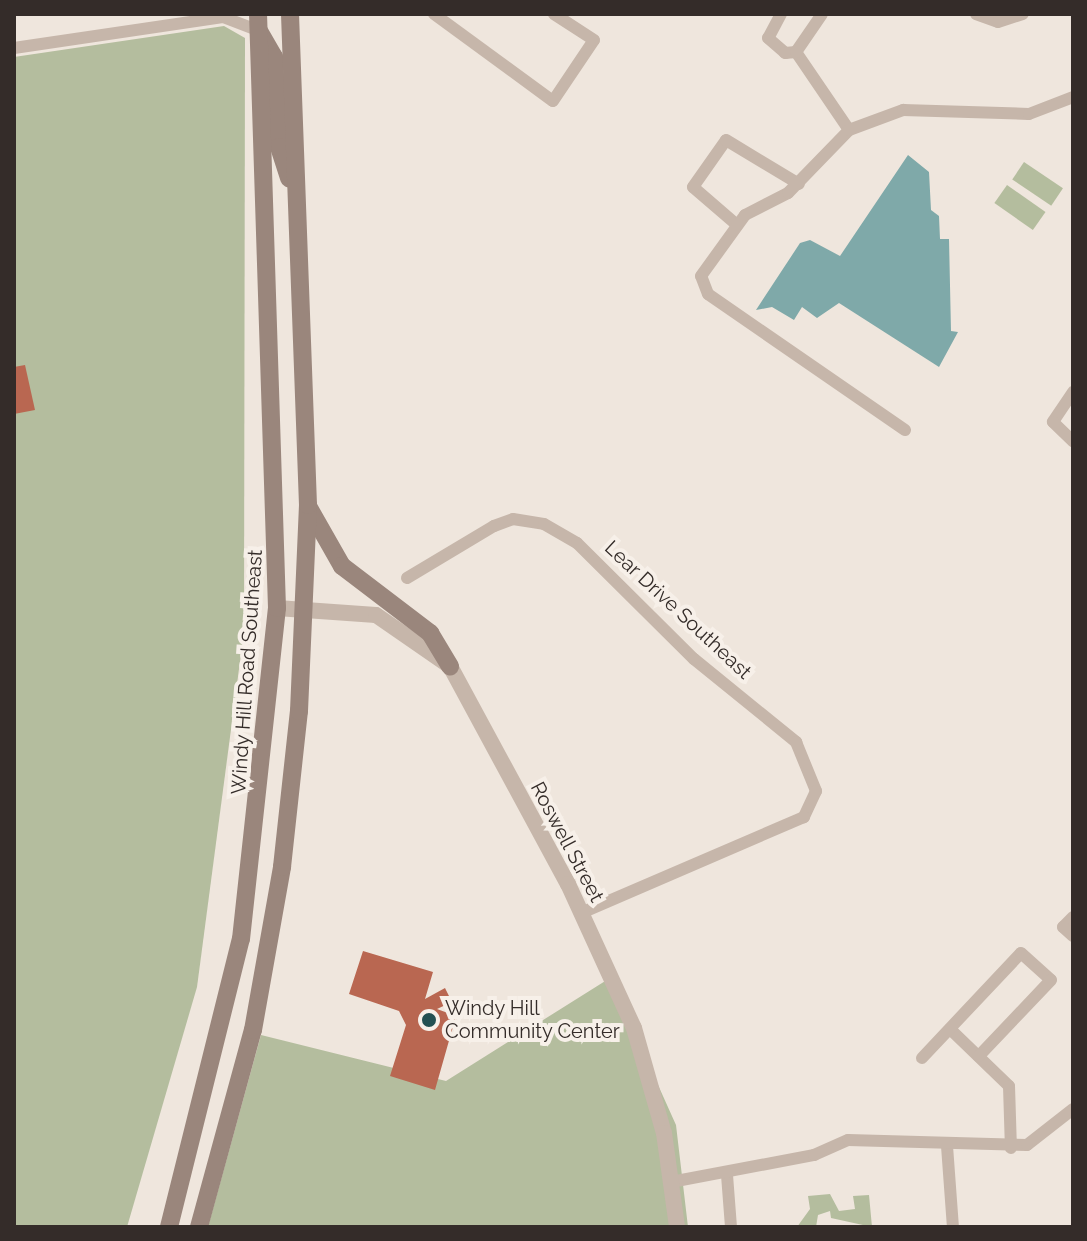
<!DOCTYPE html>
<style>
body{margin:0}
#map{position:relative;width:1087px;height:1241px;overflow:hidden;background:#efe6dd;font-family:Raleway,sans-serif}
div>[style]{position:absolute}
.green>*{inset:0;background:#b4bd9e;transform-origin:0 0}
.water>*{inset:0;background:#7fa9a9}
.building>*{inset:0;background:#b96751}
.minor>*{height:12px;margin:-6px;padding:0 6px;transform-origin:6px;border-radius:6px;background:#c6b6aa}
.tertiary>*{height:16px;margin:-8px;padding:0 8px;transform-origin:8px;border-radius:8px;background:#c6b6aa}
.secondary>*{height:18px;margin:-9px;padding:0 9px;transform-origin:9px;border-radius:9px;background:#9a867c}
.dots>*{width:22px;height:22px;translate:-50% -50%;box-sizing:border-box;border:4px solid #f7f0e9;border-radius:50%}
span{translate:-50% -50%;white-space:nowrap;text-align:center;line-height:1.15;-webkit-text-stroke:8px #f7f0e9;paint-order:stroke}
.street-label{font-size:20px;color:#342c29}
.poi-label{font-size:20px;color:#342c29}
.left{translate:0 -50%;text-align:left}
.frame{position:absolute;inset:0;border:16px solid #342c29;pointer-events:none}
</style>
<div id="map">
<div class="green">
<div style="clip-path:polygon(224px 26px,245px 38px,244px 631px,197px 987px,127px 1227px,14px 1227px,14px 57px)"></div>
<div style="left:1024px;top:162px;width:47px;height:21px;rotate:34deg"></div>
<div style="left:1007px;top:185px;width:47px;height:22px;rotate:35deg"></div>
<div style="clip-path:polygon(610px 978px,676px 1125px,688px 1227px,208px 1227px,261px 1035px,446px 1081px)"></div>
<div style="clip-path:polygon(830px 1194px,839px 1211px,855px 1209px,853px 1196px,869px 1195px,872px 1227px,831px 1218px,830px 1211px,818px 1215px,816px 1227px,797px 1227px,810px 1209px,808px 1196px)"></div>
</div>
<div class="water">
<div style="clip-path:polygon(908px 155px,929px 172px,931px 210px,939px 216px,940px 239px,949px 239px,951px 331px,958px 332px,939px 367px,839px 303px,817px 318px,802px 307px,794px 320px,772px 307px,756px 310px,800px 243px,810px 240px,840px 256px)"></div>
</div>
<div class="building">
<div style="clip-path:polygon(25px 365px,35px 410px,14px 414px,14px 367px)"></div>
<div style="clip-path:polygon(363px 951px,433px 972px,425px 999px,445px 988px,452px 1002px,437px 1009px,456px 1016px,435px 1090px,390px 1076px,406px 1025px,399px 1011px,349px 994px)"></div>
</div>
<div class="minor">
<div style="left:434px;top:14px;width:147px;rotate:36.2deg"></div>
<div style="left:553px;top:101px;width:73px;rotate:-56.1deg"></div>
<div style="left:594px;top:40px;width:48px;rotate:-147deg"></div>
<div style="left:781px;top:14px;width:27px;rotate:118deg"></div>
<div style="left:768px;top:38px;width:23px;rotate:41deg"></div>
<div style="left:785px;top:53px;width:11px;rotate:-5deg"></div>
<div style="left:976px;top:14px;width:23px;rotate:20deg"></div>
<div style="left:998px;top:22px;width:26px;rotate:-18deg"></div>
<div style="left:14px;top:48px;width:211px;rotate:-8.4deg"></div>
<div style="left:223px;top:17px;width:39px;rotate:21deg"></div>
<div style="left:796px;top:52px;width:94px;rotate:55.8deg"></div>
<div style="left:796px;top:52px;width:46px;rotate:-55.6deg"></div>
<div style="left:737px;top:225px;width:58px;rotate:-139.2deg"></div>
<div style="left:693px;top:187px;width:57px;rotate:-54.9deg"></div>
<div style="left:726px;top:140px;width:85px;rotate:31.1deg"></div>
<div style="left:1073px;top:392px;width:36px;rotate:124deg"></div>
<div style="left:1053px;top:422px;width:28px;rotate:44deg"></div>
<div style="left:905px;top:430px;width:239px;rotate:-145.4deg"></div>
<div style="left:708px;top:294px;width:19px;rotate:-111deg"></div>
<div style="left:701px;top:276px;width:75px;rotate:-54.2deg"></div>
<div style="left:745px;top:215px;width:48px;rotate:-27.1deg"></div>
<div style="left:788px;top:193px;width:88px;rotate:-45.9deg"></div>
<div style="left:849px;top:130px;width:58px;rotate:-20.3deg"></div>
<div style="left:903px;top:110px;width:126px;rotate:1.8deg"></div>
<div style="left:1029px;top:114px;width:47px;rotate:-21.1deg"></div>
<div style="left:407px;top:578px;width:101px;rotate:-30.9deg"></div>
<div style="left:494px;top:526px;width:20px;rotate:-20deg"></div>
<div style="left:513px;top:519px;width:31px;rotate:9deg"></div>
<div style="left:544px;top:524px;width:38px;rotate:30deg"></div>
<div style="left:577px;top:543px;width:165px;rotate:44.8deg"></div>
<div style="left:694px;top:659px;width:132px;rotate:39.1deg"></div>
<div style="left:796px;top:742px;width:53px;rotate:67.8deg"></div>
<div style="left:816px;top:791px;width:29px;rotate:115deg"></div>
<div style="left:804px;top:817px;width:243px;rotate:156.7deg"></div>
<div style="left:1073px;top:917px;width:14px;rotate:135deg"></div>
<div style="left:1063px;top:927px;width:13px;rotate:42deg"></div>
<div style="left:950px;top:1029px;width:82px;rotate:44deg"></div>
<div style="left:1009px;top:1086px;width:62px;rotate:88.2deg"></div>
<div style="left:922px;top:1058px;width:144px;rotate:-46.7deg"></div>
<div style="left:1021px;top:953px;width:40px;rotate:42deg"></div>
<div style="left:1051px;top:980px;width:105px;rotate:133.5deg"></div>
<div style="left:947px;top:1146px;width:81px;rotate:85.8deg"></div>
<div style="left:727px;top:1175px;width:52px;rotate:85.6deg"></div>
<div style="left:671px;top:1182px;width:146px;rotate:-10.7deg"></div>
<div style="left:814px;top:1155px;width:37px;rotate:-24deg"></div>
<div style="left:848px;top:1140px;width:179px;rotate:1.6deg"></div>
<div style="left:1027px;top:1145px;width:58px;rotate:-38deg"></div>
</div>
<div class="tertiary">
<div style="left:277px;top:608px;width:99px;rotate:4deg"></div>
<div style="left:376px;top:615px;width:90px;rotate:34.6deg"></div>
<div style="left:450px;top:666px;width:248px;rotate:61.6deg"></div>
<div style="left:568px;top:884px;width:158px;rotate:65.4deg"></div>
<div style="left:634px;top:1028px;width:109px;rotate:74.1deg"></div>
<div style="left:664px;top:1133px;width:95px;rotate:82.1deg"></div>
</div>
<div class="secondary">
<div style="left:259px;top:31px;width:30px;rotate:60deg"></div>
<div style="left:274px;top:57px;width:90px;rotate:86.8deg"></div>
<div style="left:279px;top:147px;width:33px;rotate:72deg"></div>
<div style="left:309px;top:508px;width:67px;rotate:60.4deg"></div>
<div style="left:342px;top:566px;width:111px;rotate:37.3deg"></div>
<div style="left:430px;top:633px;width:39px;rotate:59deg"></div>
<div style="left:169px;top:1227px;width:297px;rotate:-76deg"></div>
<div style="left:241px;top:939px;width:333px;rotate:-83.8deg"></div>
<div style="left:277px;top:608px;width:594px;rotate:-91.83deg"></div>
<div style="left:199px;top:1227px;width:204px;rotate:-74.7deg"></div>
<div style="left:253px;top:1030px;width:166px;rotate:-79.9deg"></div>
<div style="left:282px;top:867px;width:157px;rotate:-83.8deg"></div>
<div style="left:299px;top:711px;width:206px;rotate:-87.5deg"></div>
<div style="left:308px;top:505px;width:491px;rotate:-92.1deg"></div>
</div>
<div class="dots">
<div style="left:429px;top:1020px;background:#235052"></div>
</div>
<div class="street-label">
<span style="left:678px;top:610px;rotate:43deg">Lear Drive Southeast</span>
<span style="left:247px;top:672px;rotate:-86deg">Windy Hill Road Southeast</span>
<span style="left:567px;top:842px;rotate:62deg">Roswell Street</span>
</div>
<div class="poi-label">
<span class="left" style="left:445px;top:1020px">Windy Hill<br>Community Center</span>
</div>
<div class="frame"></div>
</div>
